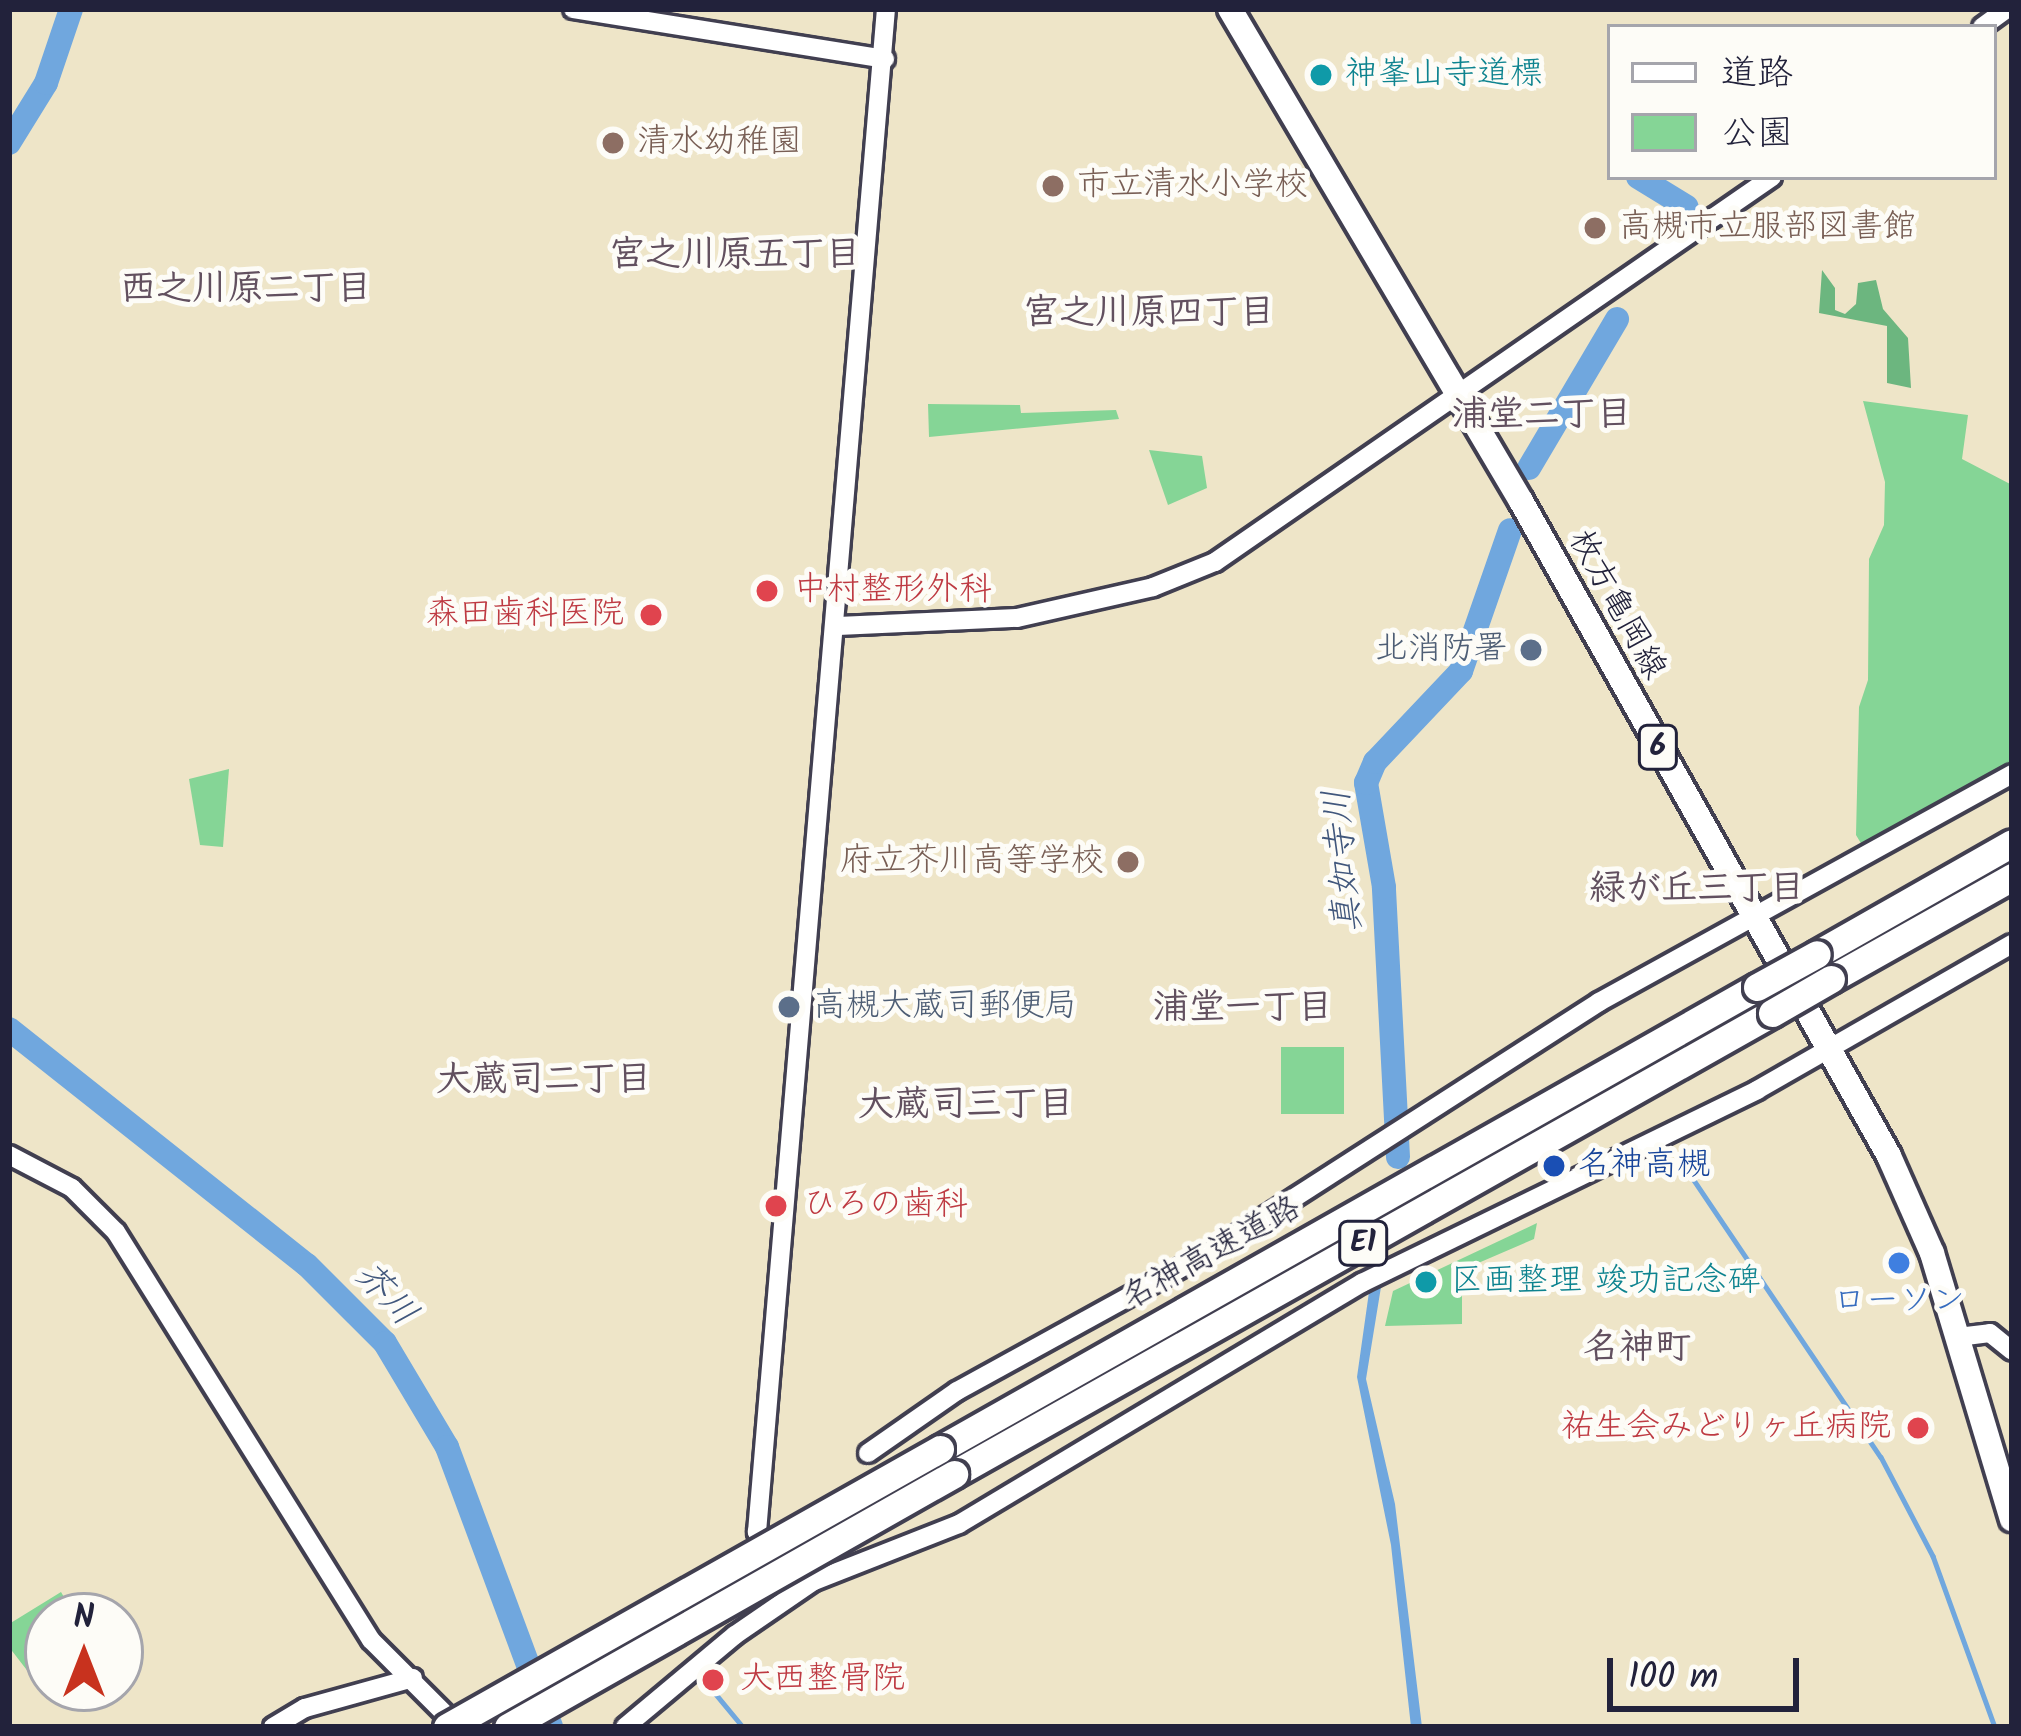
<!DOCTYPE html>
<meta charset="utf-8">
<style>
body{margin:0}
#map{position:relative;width:2021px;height:1736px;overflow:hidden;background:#eee5c8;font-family:Kalam,"Klee One",sans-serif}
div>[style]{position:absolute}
.green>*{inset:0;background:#85d596;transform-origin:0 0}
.forest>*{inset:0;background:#6cb67f}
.water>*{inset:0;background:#70a7de}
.stream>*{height:4.5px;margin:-2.25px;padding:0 2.25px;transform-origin:2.25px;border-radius:2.25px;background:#70a7de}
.river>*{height:24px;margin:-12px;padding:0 12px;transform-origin:12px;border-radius:12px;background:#70a7de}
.roads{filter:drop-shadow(3px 0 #413f50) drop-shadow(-3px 0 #413f50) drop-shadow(0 3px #413f50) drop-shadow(0 -3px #413f50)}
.tertiary>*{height:18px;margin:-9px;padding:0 9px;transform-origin:9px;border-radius:9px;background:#fff}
.primary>*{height:24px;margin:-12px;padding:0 12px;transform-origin:12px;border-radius:12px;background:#fff}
.motorway>*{height:27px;margin:-13.5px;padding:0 13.5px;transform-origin:13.5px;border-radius:13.5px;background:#fff}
.bridges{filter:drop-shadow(3px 0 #413f50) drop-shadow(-3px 0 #413f50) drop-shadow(0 3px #413f50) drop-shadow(0 -3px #413f50)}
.motorway-bridge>*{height:27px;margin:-13.5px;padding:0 13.5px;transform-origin:13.5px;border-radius:13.5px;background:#fff}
.dots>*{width:33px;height:33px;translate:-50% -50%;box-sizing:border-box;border:6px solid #fdfcf7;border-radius:50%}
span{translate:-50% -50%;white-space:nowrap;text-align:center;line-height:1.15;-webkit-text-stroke:10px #fdfcf7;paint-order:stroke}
.shield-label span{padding:3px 9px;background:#fdfcf7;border:3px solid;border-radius:9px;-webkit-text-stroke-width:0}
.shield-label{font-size:30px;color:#22223b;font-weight:700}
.culture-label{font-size:33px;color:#0d838f}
.left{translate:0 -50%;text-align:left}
.education-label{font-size:33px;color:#785e54}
.right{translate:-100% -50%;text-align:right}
.health-label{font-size:33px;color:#be3a42}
.street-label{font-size:33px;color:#22223b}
.service-label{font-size:33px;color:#4e5e75}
.transit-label{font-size:33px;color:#164399}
.shop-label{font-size:33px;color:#366cbe}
.neighbourhood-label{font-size:36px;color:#62505f;font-weight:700}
.water-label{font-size:36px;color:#41577c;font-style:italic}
.frame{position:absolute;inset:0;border:12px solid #22223b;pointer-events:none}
.legend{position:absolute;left:1607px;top:24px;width:390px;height:156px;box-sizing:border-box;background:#fdfcf7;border:3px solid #a5a5ac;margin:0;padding:15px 21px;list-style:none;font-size:36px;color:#22223b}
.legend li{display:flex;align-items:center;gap:24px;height:60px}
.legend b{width:60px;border:3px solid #a5a5ac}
.north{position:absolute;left:24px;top:1592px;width:120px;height:120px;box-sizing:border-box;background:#fdfcf7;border:3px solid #a5a5ac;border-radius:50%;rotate:0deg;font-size:33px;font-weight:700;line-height:48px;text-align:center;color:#22223b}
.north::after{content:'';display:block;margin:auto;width:42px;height:54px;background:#c8321e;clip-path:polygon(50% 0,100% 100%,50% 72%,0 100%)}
.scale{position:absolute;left:1607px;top:1658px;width:192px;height:54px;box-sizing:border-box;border:6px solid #22223b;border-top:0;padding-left:15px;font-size:36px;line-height:42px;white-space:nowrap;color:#22223b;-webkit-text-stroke:9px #fdfcf7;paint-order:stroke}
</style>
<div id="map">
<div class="green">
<div style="clip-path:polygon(1863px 401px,1968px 415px,1962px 459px,2012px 485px,2012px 761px,1865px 850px,1856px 835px,1859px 707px,1868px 680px,1869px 559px,1884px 525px,1885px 482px)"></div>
<div style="clip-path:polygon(928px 404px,1020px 405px,1021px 413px,1116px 410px,1119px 419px,929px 437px)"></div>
<div style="clip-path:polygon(1149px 450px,1202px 456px,1207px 488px,1168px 505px)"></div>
<div style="clip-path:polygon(229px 769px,223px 847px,200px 845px,189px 779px)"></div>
<div style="left:1281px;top:1047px;width:63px;height:67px"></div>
<div style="clip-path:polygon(1537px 1223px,1534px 1239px,1462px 1270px,1462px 1324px,1385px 1326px,1393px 1291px)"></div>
<div style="clip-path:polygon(61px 1592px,75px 1616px,48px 1616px,43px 1691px,9px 1647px,9px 1624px)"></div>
</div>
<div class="forest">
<div style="clip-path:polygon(1822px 270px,1835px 288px,1835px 310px,1845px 314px,1856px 304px,1858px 283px,1876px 280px,1883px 309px,1908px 338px,1911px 388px,1887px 383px,1887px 326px,1819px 313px)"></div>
</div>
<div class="water">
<div style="clip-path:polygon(1381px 1287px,1366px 1379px,1395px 1504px,1422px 1727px,1411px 1727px,1391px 1545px,1357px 1377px,1369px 1292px)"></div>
</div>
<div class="stream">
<div style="left:1677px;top:1155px;width:364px;rotate:56deg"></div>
<div style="left:1881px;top:1457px;width:112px;rotate:62.3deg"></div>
<div style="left:1933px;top:1556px;width:182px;rotate:70.1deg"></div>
<div style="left:705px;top:1681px;width:60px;rotate:50.4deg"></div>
</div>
<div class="river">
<div style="left:9px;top:143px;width:70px;rotate:-58.3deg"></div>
<div style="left:46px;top:83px;width:78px;rotate:-71.3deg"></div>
<div style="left:1638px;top:177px;width:57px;rotate:31.5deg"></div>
<div style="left:1529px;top:468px;width:173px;rotate:-59.4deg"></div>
<div style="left:9px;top:1029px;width:380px;rotate:38.4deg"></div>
<div style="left:307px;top:1265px;width:110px;rotate:45deg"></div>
<div style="left:385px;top:1343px;width:121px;rotate:59.2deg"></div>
<div style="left:447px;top:1447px;width:299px;rotate:69.6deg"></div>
<div style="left:1398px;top:1157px;width:270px;rotate:-93deg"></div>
<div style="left:1384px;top:887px;width:106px;rotate:-99.8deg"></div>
<div style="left:1366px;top:783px;width:23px;rotate:-67deg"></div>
<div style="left:1375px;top:762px;width:125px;rotate:-46.6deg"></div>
<div style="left:1461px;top:671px;width:149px;rotate:-70.8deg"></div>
</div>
<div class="roads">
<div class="tertiary">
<div style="left:573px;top:9px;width:316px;rotate:9.1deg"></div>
<div style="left:1982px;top:27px;width:31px;rotate:-36deg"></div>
<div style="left:838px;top:626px;width:179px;rotate:-2.6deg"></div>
<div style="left:1017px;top:618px;width:139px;rotate:-12.8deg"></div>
<div style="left:1153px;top:587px;width:67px;rotate:-22deg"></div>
<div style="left:1215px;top:562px;width:677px;rotate:-34.65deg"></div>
<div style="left:9px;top:1155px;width:71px;rotate:27.6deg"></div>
<div style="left:72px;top:1188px;width:62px;rotate:45deg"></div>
<div style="left:116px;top:1232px;width:481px;rotate:58deg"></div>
<div style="left:371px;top:1640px;width:123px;rotate:45deg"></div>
<div style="left:1958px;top:1337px;width:32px;rotate:-7deg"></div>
<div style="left:1990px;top:1333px;width:28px;rotate:39deg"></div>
<div style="left:868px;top:1453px;width:108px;rotate:-34.9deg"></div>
<div style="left:957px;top:1391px;width:292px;rotate:-28.8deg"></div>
<div style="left:1213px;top:1250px;width:459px;rotate:-32.7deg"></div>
<div style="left:1599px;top:1002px;width:472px;rotate:-28.9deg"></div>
<div style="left:789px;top:1596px;width:72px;rotate:-116.6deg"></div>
<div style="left:757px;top:1532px;width:1528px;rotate:-85.16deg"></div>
<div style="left:273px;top:1727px;width:37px;rotate:-31deg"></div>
<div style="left:305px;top:1708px;width:112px;rotate:-15.5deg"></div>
<div style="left:625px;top:1727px;width:143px;rotate:-39.9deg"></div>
<div style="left:735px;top:1635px;width:96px;rotate:-34.4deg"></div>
<div style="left:814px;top:1581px;width:156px;rotate:-21.5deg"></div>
<div style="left:959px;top:1524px;width:470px;rotate:-30.9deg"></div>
<div style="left:1362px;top:1283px;width:440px;rotate:-26deg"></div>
<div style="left:1757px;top:1090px;width:294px;rotate:-29.8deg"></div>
</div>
<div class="primary">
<div style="left:1230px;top:9px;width:572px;rotate:59.4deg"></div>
<div style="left:1521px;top:501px;width:751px;rotate:60.67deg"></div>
<div style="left:1889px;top:1156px;width:106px;rotate:66.1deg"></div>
<div style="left:1932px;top:1253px;width:278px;rotate:73.3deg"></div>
</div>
<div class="motorway">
<div style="left:1817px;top:954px;width:224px;rotate:-29.6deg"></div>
<div style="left:1831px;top:979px;width:208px;rotate:-29.4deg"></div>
<div style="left:940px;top:1449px;width:939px;rotate:-29.49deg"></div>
<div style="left:954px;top:1474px;width:939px;rotate:-29.4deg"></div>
</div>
</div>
<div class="bridges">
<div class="motorway-bridge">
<div style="left:1757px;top:987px;width:68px;rotate:-28.8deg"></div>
<div style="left:1772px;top:1013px;width:68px;rotate:-30deg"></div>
<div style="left:447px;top:1727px;width:566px;rotate:-29.42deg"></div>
<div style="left:508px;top:1727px;width:513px;rotate:-29.56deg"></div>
</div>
</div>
<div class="dots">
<div style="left:1321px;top:75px;background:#0f9aa8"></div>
<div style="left:613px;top:143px;background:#8d6e63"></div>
<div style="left:1053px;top:186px;background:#8d6e63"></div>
<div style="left:1595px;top:228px;background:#8d6e63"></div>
<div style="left:767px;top:591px;background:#e0444e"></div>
<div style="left:651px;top:615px;background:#e0444e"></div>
<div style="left:1531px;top:650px;background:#5c6f8a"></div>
<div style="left:1128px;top:862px;background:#8d6e63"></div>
<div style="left:789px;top:1007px;background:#5c6f8a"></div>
<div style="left:1554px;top:1166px;background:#1a4fb4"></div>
<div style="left:776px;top:1206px;background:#e0444e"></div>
<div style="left:1899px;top:1263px;background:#3f7fe0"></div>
<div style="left:1426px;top:1282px;background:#0f9aa8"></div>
<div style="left:1918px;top:1428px;background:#e0444e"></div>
<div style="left:713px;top:1680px;background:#e0444e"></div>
</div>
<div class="shield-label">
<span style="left:1658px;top:747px">6</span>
<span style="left:1363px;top:1243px">E1</span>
</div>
<div class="culture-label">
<span class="left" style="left:1345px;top:75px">神峯山寺道標</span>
<span class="left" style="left:1450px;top:1282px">区画整理 竣功記念碑</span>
</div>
<div class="education-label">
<span class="left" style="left:637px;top:143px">清水幼稚園</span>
<span class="left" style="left:1077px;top:186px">市立清水小学校</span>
<span class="left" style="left:1619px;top:228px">高槻市立服部図書館</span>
<span class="right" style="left:1104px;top:862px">府立芥川高等学校</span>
</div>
<div class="health-label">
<span class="left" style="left:794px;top:591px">中村整形外科</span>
<span class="right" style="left:624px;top:615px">森田歯科医院</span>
<span class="left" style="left:803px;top:1206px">ひろの歯科</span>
<span class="right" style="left:1891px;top:1428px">祐生会みどりヶ丘病院</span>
<span class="left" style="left:740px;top:1680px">大西整骨院</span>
</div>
<div class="street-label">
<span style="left:1616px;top:605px;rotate:61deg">枚方亀岡線</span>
<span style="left:1212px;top:1254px;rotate:-29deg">名神高速道路</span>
</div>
<div class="service-label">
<span class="right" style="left:1507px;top:650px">北消防署</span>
<span class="left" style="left:813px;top:1007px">高槻大蔵司郵便局</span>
</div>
<div class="transit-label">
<span class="left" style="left:1578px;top:1166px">名神高槻</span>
</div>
<div class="shop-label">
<span style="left:1899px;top:1302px">ローソン</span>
</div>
<div class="neighbourhood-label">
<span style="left:735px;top:256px">宮之川原五丁目</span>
<span style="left:246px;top:290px">西之川原二丁目</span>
<span style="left:1149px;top:314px">宮之川原四丁目</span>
<span style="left:1542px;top:416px">浦堂二丁目</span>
<span style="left:1697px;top:890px">緑が丘三丁目</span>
<span style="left:1243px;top:1009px">浦堂一丁目</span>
<span style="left:544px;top:1081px">大蔵司二丁目</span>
<span style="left:966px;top:1106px">大蔵司三丁目</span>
<span style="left:1637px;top:1349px">名神町</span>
</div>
<div class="water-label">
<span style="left:1344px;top:861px;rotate:-95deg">真如寺川</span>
<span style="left:385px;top:1295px;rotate:47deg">芥川</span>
</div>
<div class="frame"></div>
<ul class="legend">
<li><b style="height:15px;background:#fff"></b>道路</li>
<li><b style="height:33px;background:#85d596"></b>公園</li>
</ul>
<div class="north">N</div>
<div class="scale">100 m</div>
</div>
